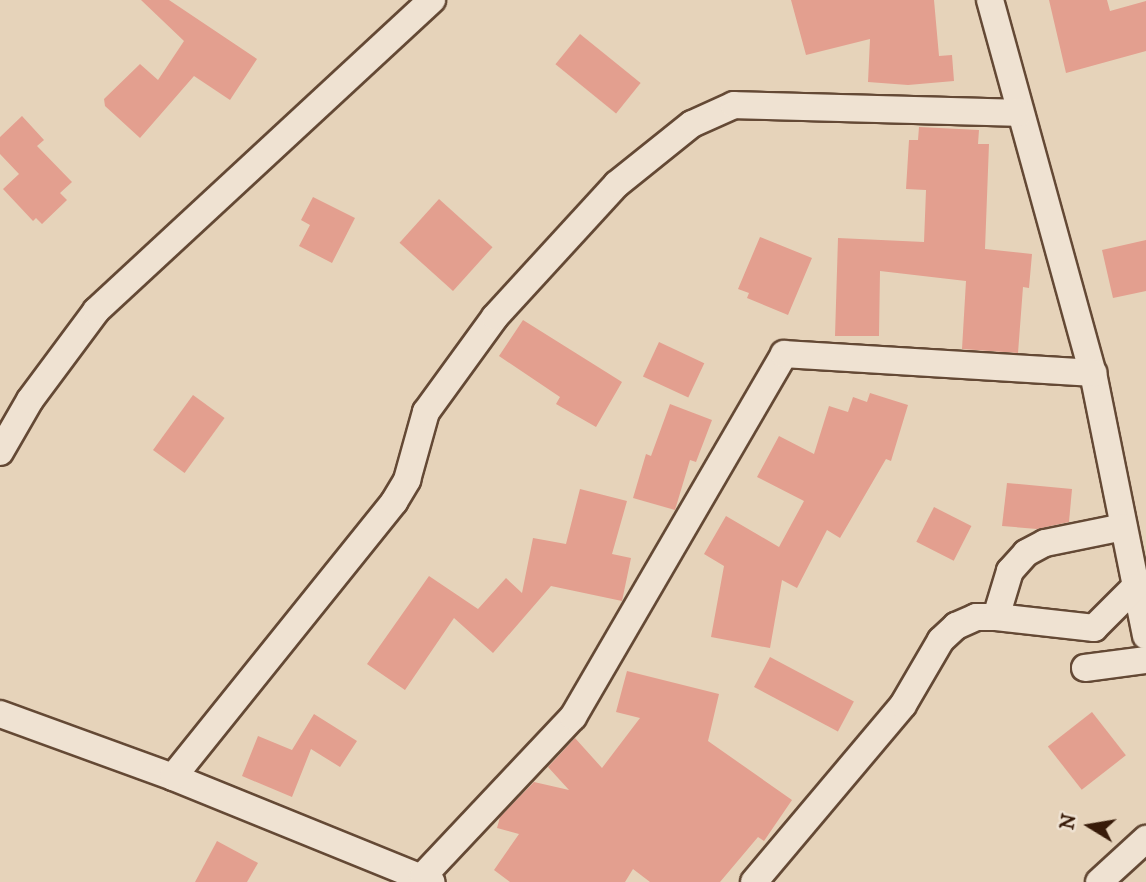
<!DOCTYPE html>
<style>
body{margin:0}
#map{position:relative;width:1146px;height:882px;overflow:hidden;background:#e6d3ba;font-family:"IM FELL DW Pica",serif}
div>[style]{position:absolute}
.building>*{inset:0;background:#e39f8f;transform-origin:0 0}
.roads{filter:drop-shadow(2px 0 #644935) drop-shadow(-2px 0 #644935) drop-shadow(0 2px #644935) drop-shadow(0 -2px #644935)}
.minor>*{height:26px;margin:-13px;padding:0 13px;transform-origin:13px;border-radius:13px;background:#efe2d2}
span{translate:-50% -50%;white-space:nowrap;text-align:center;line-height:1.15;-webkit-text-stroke:5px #efe2d2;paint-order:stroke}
.north{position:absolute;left:1055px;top:791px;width:70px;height:70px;-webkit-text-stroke:5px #efe2d2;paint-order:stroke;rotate:281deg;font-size:19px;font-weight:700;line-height:28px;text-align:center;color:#381b09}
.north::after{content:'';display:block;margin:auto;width:24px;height:32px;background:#381b09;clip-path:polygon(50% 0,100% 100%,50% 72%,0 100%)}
</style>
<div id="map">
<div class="building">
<div style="clip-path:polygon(141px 0,169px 0,257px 59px,230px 100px,194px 76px,140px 138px,105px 106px,104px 99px,140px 64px,158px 80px,184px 41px)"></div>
<div style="clip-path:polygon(791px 0,934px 0,939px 56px,952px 55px,954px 81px,908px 85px,868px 82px,870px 39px,806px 55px)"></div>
<div style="clip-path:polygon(1049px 0,1107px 0,1110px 11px,1146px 1px,1146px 51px,1066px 73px)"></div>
<div style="left:580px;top:34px;width:78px;height:39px;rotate:39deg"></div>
<div style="clip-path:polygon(22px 116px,44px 140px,37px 146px,72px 182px,60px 193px,67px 200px,42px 224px,36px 218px,33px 221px,3px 189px,19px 174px,0 154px,0 137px)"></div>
<div style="clip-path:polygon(919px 127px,979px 130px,978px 144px,989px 144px,985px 249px,1032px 254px,1029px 288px,1023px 287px,1018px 353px,962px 349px,966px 281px,880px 271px,879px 336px,835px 336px,838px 238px,924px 242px,926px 190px,906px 189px,909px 140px,918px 140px)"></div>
<div style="clip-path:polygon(313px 197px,355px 218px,332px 263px,299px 246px,310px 225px,301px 220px)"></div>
<div style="left:439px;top:199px;width:72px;height:59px;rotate:42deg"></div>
<div style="clip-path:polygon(760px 237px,812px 258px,788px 315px,747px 298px,749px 293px,738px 289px)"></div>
<div style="clip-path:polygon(1146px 240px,1146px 291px,1113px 298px,1102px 250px)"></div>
<div style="clip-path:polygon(523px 320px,622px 382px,596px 427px,556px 404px,560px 397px,499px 356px)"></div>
<div style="left:659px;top:342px;width:50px;height:38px;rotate:25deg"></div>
<div style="clip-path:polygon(870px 393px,908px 405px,891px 461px,886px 459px,840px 538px,827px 530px,797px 588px,782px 580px,770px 648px,711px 637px,724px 566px,704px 554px,726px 516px,779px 547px,804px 501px,757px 477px,779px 436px,814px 454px,829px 406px,848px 412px,853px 397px,867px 402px)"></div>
<div style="left:193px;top:395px;width:39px;height:68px;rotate:36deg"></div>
<div style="clip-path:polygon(670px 404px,712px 420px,696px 462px,690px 460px,675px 510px,633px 498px,646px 454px,651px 456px)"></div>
<div style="clip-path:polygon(1007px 483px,1072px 489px,1069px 522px,1037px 529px,1002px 526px)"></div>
<div style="clip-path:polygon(580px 489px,627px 501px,612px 554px,631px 558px,622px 601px,551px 586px,493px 653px,454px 618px,405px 690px,367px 664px,429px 576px,478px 609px,506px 578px,522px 593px,533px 538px,566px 544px)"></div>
<div style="left:934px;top:507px;width:42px;height:39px;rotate:27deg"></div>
<div style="left:770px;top:657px;width:95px;height:34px;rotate:28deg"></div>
<div style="clip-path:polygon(627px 671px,719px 694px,708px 741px,792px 800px,764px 841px,758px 837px,720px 882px,650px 882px,633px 869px,625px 882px,510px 882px,494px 870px,519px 834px,497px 828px,500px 817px,534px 782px,569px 790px,548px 767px,575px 738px,602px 768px,640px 718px,616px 712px)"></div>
<div style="left:1092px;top:712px;width:55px;height:56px;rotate:52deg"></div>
<div style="clip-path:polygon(314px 714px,357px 741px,340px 767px,311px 749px,292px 797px,242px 776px,258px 736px,292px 750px)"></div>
<div style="clip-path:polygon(217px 841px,258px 863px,247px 882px,195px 882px)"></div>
</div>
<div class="roads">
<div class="minor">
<div style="left:990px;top:0;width:387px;rotate:74.6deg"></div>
<div style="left:1093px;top:373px;width:268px;rotate:78.6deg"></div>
<div style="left:0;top:452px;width:60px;rotate:-60deg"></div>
<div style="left:30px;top:400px;width:111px;rotate:-53.4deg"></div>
<div style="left:96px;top:311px;width:458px;rotate:-42.8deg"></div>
<div style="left:996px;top:617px;width:48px;rotate:-73.1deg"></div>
<div style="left:1010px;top:571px;width:24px;rotate:-48deg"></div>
<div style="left:1026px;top:553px;width:21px;rotate:-28deg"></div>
<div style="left:1045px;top:543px;width:80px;rotate:-11.6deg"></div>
<div style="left:1085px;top:668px;width:62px;rotate:-7.5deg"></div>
<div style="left:0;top:714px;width:184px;rotate:20deg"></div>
<div style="left:173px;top:777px;width:279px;rotate:22.1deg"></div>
<div style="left:173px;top:777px;width:353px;rotate:-51.2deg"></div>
<div style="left:394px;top:502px;width:26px;rotate:-59deg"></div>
<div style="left:407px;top:480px;width:71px;rotate:-74.4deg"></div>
<div style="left:426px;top:412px;width:117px;rotate:-54deg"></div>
<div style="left:495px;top:317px;width:180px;rotate:-47.5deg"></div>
<div style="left:617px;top:184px;width:96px;rotate:-38.7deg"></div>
<div style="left:692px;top:124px;width:46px;rotate:-24.3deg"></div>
<div style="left:734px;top:105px;width:286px;rotate:1.6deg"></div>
<div style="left:423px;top:876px;width:219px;rotate:-46.7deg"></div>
<div style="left:573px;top:717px;width:420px;rotate:-59.8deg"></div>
<div style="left:784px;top:354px;width:310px;rotate:3.5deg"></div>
<div style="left:754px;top:882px;width:231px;rotate:-49.9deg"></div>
<div style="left:903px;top:705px;width:75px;rotate:-59.7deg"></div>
<div style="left:941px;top:640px;width:21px;rotate:-43deg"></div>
<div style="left:956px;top:626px;width:22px;rotate:-24deg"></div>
<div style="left:976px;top:617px;width:20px"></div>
<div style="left:996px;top:617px;width:99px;rotate:6.4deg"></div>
<div style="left:1094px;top:628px;width:58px;rotate:-45deg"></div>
<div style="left:1099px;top:882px;width:64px;rotate:-42.5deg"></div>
</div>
</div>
<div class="north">N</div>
</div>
